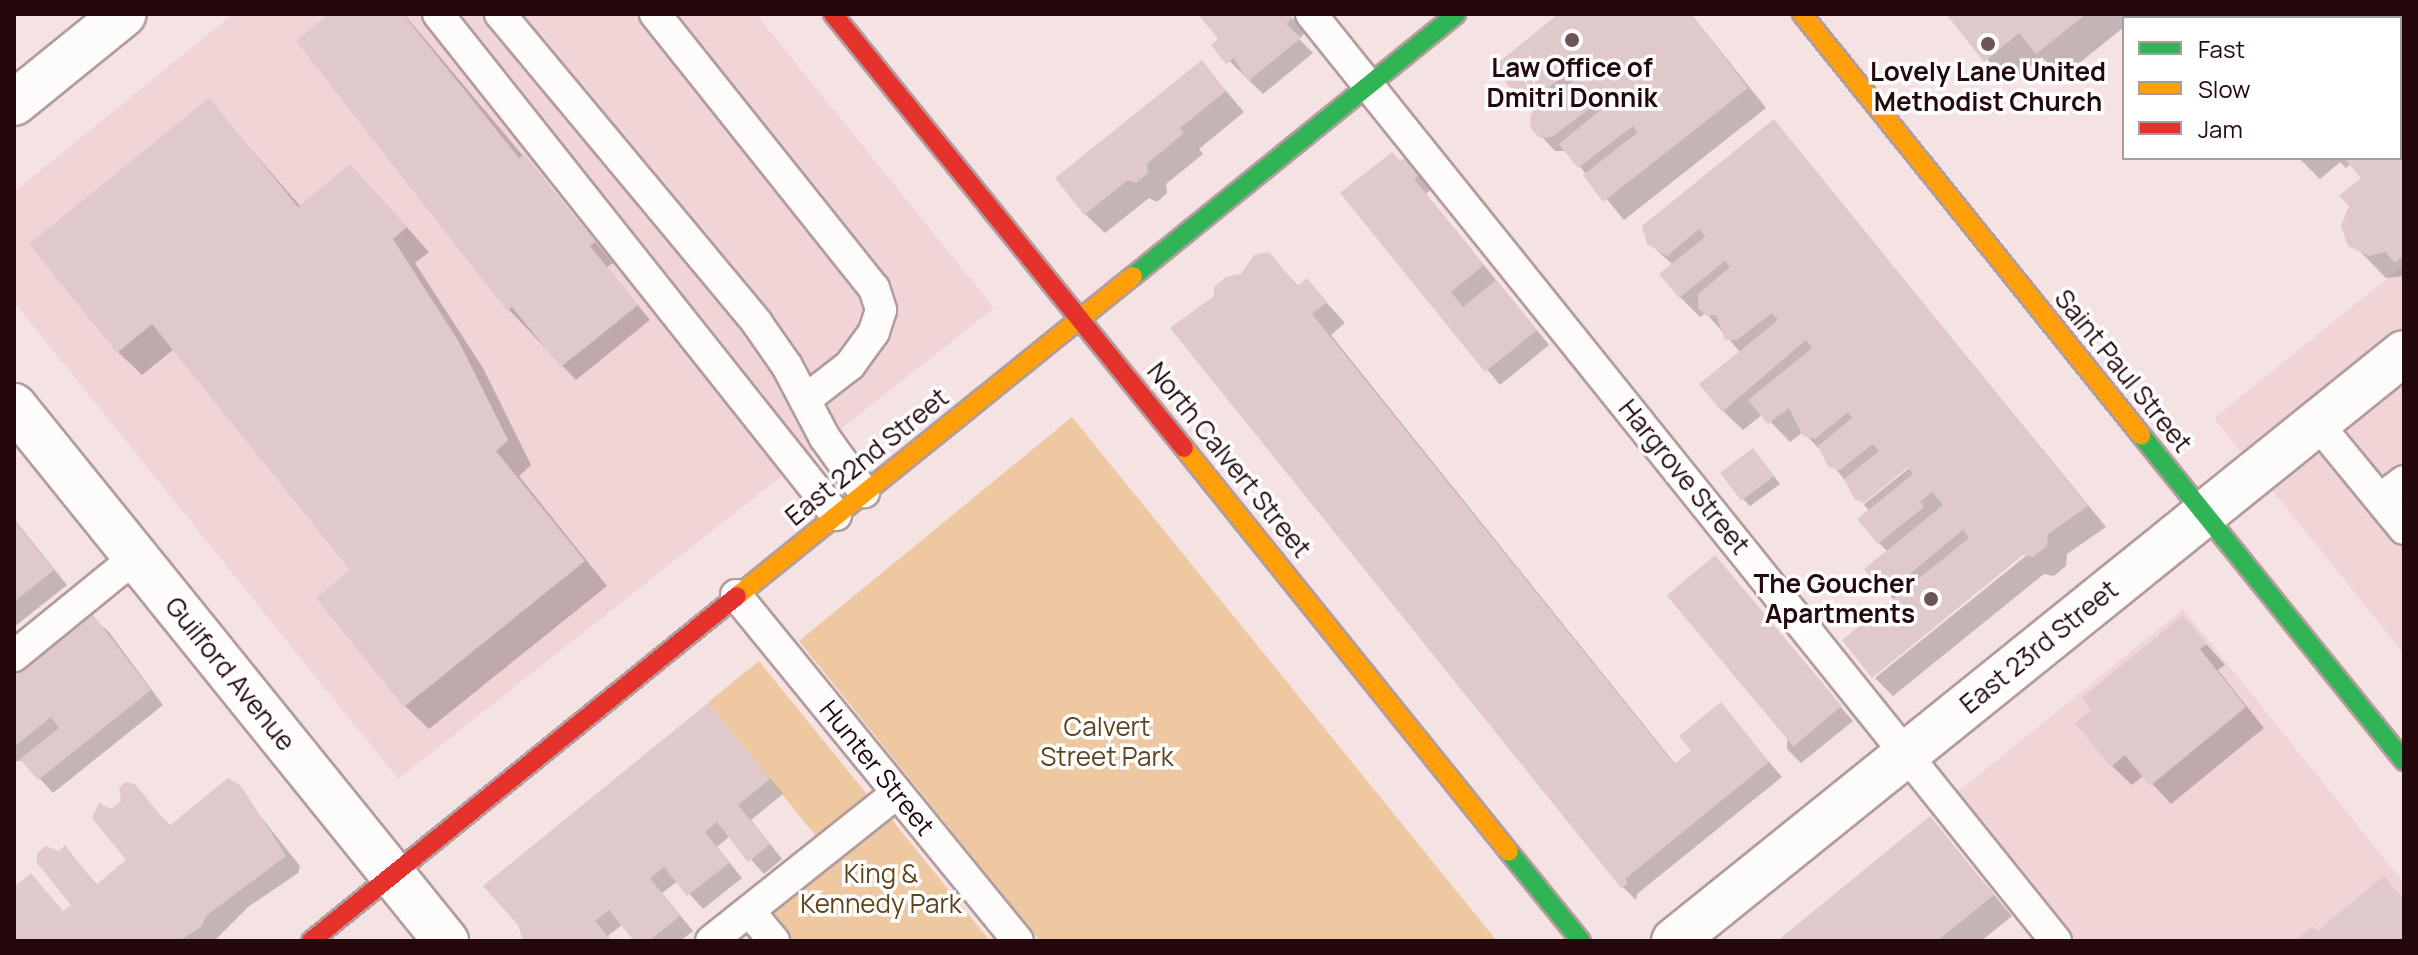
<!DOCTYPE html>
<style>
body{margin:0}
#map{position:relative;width:2418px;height:955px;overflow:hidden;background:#f5e2e3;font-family:Manrope,sans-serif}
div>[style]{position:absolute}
.built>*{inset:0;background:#f1d4d6}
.green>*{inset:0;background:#eec8a0;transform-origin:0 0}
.shadow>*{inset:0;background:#0003}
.building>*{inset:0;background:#e0c9ca;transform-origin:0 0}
.roads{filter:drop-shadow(2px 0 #b29c9e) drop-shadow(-2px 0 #b29c9e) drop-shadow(0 2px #b29c9e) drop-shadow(0 -2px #b29c9e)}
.lane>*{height:30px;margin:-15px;padding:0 15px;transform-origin:15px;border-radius:15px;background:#fefbfb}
.street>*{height:44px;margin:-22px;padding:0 22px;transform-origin:22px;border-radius:22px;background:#fefbfb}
.fast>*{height:18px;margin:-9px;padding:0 9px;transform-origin:9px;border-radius:9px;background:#30b455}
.slow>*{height:18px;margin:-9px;padding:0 9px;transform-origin:9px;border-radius:9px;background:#ff9f0a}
.jam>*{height:18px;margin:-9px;padding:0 9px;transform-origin:9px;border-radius:9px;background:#e5322d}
.dots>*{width:22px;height:22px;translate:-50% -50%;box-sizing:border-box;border:4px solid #fff;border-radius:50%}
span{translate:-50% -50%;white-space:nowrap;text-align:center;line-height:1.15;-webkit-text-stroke:7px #fff;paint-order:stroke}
.poi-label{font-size:26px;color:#23080c;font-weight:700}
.right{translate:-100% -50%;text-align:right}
.street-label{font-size:26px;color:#23080c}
.park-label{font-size:26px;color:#5f441e}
.frame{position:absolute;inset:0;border:16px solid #23080c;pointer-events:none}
.legend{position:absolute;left:2122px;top:16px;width:280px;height:144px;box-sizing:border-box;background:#fff;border:2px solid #a79c9e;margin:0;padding:10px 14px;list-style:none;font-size:24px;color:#23080c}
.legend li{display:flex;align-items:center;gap:16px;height:40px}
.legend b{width:40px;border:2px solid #a79c9e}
</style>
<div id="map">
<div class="built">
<div style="clip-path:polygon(233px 14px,756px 14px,994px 308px,398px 779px,14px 302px,14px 192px)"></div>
<div style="clip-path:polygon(2404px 265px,2404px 654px,2214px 418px)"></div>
<div style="clip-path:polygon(2183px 609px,2404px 883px,2404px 941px,2054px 941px,1943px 804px)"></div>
</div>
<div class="green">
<div style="clip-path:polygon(1072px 417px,1497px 941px,1040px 941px,799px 641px)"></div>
<div style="left:759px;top:661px;width:176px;height:66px;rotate:51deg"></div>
<div style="clip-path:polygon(888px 815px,990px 941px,785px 941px,765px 916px)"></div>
</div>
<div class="shadow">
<div style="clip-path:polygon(332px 14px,404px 14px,613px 263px,607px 267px,650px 320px,576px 380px,509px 310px)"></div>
<div style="clip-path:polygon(1200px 14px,1289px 14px,1305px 33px,1299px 39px,1313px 53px,1263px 94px,1214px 46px,1221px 39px)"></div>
<div style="clip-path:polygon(1560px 14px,1691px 14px,1766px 108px,1624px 220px,1567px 151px,1555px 151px,1541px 136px,1535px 113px,1526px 105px)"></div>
<div style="clip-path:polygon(1948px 14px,2141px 14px,2124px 18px,2124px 27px,2062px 77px,2042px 57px,2009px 84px)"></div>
<div style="clip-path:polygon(2170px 14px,2404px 14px,2404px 276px,2386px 278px,2345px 236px,2364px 178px,2351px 163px,2346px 168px,2340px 162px,2320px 179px,2299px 158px,2400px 158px,2400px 18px)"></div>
<div style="clip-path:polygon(1202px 63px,1244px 112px,1199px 149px,1203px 154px,1166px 184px,1167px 193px,1157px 202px,1149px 198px,1105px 233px,1085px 214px)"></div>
<div style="clip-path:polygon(209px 101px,301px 207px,374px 191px,429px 252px,415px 263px,483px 368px,531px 465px,519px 476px,607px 586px,429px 729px,405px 706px,353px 571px,174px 349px,142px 375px,118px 352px)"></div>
<div style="clip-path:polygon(evenodd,1774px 121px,2106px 527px,2067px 554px,2066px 566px,2054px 576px,2044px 574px,1893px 696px,1875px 678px,2032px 551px,1894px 600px,1867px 569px,1888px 552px,1879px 543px,1870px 512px,1824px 454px,1803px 432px,1790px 442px,1763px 414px,1743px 430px,1723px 411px,1741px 353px,1706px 313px,1700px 317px,1680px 297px,1662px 274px,1673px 265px,1649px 243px,1774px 121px,1915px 459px,1917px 462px,1863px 505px,1863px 500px,1915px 459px)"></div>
<div style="clip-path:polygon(1400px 163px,1422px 172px,1434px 187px,1426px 194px,1549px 345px,1500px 385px,1343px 194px)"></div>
<div style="clip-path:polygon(1269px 254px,1299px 287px,1307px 281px,1345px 323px,1331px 335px,1676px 765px,1694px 751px,1721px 705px,1782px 777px,1637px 894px,1636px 900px,1622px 886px,1243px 276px)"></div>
<div style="clip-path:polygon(1760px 458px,1780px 484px,1750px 506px,1743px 499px)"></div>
<div style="clip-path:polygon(14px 519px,67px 585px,14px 627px)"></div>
<div style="clip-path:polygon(86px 612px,109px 632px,163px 705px,53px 793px,23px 760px,14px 762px,14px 670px)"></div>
<div style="clip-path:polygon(2183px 618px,2225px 665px,2218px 670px,2264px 728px,2171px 804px,2144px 775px,2132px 785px,2112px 766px,2094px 710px)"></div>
<div style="clip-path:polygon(1791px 650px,1853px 721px,1801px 763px,1787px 749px)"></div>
<div style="clip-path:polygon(708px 706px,783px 794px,751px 820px,782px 859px,764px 874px,730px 836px,717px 847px,742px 878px,703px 909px,678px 881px,662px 893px,693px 931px,680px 941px,637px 941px,623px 924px,608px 936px,612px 941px,525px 941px)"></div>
<div style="clip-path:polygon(234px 783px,300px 866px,298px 873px,248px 907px,215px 940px,18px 941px,14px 936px,14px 890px,31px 875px,64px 913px,74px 906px,59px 853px,65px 848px,98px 886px,129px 861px,112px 811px,134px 786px,171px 827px)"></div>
<div style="clip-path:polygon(1930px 819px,2012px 916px,1981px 941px,1780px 941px)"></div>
</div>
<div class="building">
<div style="clip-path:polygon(329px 14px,403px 14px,519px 158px,524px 154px,595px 242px,590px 246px,638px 305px,561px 367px,512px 307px,507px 311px,296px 41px)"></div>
<div style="clip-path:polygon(1198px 14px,1289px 14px,1292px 18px,1286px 24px,1301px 38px,1248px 81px,1234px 58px,1226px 64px,1211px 45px,1218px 39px)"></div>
<div style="clip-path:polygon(1558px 14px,1691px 14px,1748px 88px,1603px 202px,1583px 175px,1637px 133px,1633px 126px,1578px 168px,1559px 144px,1610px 102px,1606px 96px,1552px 137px,1539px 138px,1530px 127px,1531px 114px,1579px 76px,1572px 69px,1525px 106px,1493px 67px)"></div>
<div style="clip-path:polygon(1946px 14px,2086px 14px,2036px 54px,2019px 33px,1984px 62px)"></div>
<div style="clip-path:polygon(2167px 14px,2404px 14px,2404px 255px,2395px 263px,2385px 252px,2369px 256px,2348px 246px,2341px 226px,2349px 206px,2339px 196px,2361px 178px,2344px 158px,2400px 158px,2400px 18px)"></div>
<div style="clip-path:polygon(1202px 60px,1226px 91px,1180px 128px,1184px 133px,1147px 164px,1148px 173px,1136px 183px,1128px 180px,1084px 215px,1055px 178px)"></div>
<div style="clip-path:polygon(209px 98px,298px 207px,350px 164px,407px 227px,393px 239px,459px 342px,508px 440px,496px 451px,585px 561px,404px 707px,316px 598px,350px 570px,152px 324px,117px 353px,29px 244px)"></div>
<div style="clip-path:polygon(1774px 119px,2088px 506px,2048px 534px,2047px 546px,2033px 557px,2023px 555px,1872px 678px,1842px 640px,1969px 538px,1963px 530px,1885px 594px,1864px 569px,1943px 505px,1932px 492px,1920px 502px,1924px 507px,1878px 544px,1857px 519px,1913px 474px,1908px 467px,1865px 502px,1855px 500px,1844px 479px,1879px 451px,1873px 444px,1840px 470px,1828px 467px,1818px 446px,1852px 418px,1848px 412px,1815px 439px,1803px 436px,1789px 408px,1768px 424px,1748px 400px,1812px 348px,1806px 340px,1722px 412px,1699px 384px,1778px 320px,1772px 313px,1737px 340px,1725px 340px,1716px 315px,1706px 316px,1698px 308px,1698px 294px,1730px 267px,1725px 261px,1679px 298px,1659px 274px,1705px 237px,1699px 229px,1667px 256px,1647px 244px,1642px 226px)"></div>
<div style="clip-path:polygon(1392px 152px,1400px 161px,1408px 155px,1422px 172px,1414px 179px,1484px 265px,1451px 292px,1463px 307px,1496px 280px,1537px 330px,1485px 372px,1340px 193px)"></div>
<div style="clip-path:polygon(1269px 252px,1297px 286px,1307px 278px,1327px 302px,1312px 314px,1674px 764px,1691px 751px,1679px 736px,1721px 702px,1769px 762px,1625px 879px,1628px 883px,1621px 888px,1170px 328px,1214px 296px,1214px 287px,1226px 277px,1241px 274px,1254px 255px)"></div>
<div style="left:1753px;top:448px;width:35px;height:41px;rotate:53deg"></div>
<div style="clip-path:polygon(14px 520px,54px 570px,14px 602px)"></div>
<div style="left:1715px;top:555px;width:197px;height:63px;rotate:50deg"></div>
<div style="clip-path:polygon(90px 611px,151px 690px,38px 780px,20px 759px,59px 728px,51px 717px,14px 747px,14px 668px)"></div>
<div style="clip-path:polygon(2183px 615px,2207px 644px,2200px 649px,2246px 707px,2150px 786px,2125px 755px,2111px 767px,2075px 723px,2091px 710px,2082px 698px)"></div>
<div style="clip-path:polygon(708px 703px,770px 779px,738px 805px,770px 844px,748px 862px,717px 822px,705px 832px,729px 863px,687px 896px,664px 867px,650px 878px,680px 916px,649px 941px,634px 941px,609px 910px,595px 921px,612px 941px,523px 941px,518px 925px,483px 886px)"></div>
<div style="clip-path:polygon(228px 778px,241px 786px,286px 856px,207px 915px,201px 927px,179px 941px,14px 939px,14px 887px,31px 873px,63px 911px,71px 905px,37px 863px,37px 853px,46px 846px,59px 851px,65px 845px,96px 885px,126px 860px,92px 818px,99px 803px,111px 809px,121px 801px,119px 788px,125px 782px,135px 784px,169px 826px)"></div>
<div style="clip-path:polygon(1930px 816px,1994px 895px,1937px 941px,1777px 941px)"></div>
<div style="clip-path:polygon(2384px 876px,2404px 900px,2404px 941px,2294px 941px,2313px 926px,2317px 931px)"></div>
</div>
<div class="roads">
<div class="lane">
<div style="left:438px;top:14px;width:640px;rotate:51.54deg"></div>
<div style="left:500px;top:14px;width:402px;rotate:50.2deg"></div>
<div style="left:757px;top:323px;width:52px;rotate:55.1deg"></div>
<div style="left:787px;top:366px;width:81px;rotate:62.2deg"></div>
<div style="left:825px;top:438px;width:67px;rotate:54.2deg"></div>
<div style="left:655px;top:14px;width:351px;rotate:51.4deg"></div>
<div style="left:874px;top:288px;width:23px;rotate:72deg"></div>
<div style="left:881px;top:310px;width:23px;rotate:108deg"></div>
<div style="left:874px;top:332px;width:41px;rotate:126deg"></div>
<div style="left:850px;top:365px;width:57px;rotate:142.1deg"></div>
<div style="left:1311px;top:14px;width:1189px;rotate:51.21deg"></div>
<div style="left:2317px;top:423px;width:137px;rotate:50.6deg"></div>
<div style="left:2380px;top:499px;width:30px;rotate:-37deg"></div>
<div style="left:736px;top:595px;width:446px;rotate:50.8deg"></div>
<div style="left:14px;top:656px;width:157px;rotate:-39.1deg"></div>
<div style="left:749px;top:911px;width:39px;rotate:50deg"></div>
<div style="left:711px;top:941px;width:238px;rotate:-38.5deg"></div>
</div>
<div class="street">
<div style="left:14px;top:103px;width:141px;rotate:-39deg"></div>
<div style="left:14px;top:406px;width:688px;rotate:51.08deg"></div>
<div style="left:1674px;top:941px;width:937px;rotate:-38.85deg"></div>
</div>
<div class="fast">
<div style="left:1133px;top:276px;width:416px;rotate:-39deg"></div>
<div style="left:2141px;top:435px;width:419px;rotate:51.1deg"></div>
<div style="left:1509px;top:852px;width:114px;rotate:51deg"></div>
</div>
<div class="slow">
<div style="left:1802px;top:14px;width:541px;rotate:51.16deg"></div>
<div style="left:1184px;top:448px;width:518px;rotate:51.18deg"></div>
<div style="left:737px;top:596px;width:509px;rotate:-38.94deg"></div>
</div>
<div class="jam">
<div style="left:833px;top:14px;width:558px;rotate:51.04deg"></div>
<div style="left:311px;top:941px;width:548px;rotate:-39deg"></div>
</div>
</div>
<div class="dots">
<div style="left:1572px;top:40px;background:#6c5457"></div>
<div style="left:1988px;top:44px;background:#6c5457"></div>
<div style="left:1931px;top:599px;background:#6c5457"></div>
</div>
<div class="poi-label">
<span style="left:1572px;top:83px">Law Office of<br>Dmitri Donnik</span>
<span style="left:1988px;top:87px">Lovely Lane United<br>Methodist Church</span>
<span class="right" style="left:1915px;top:599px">The Goucher<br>Apartments</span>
</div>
<div class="street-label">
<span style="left:2123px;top:371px;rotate:51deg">Saint Paul Street</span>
<span style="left:867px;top:457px;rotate:-39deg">East 22nd Street</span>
<span style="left:1229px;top:460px;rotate:51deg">North Calvert Street</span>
<span style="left:1684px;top:477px;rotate:51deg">Hargrove Street</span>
<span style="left:2039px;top:647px;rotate:-39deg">East 23rd Street</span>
<span style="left:230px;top:674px;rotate:51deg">Guilford Avenue</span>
<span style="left:877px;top:768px;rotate:51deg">Hunter Street</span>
</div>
<div class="park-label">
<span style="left:1107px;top:742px">Calvert<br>Street Park</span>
<span style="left:881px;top:889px">King &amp;<br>Kennedy Park</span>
</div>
<div class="frame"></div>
<ul class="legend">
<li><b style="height:10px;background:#30b455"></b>Fast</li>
<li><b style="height:10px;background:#ff9f0a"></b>Slow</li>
<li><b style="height:10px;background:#e5322d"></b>Jam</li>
</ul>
</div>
